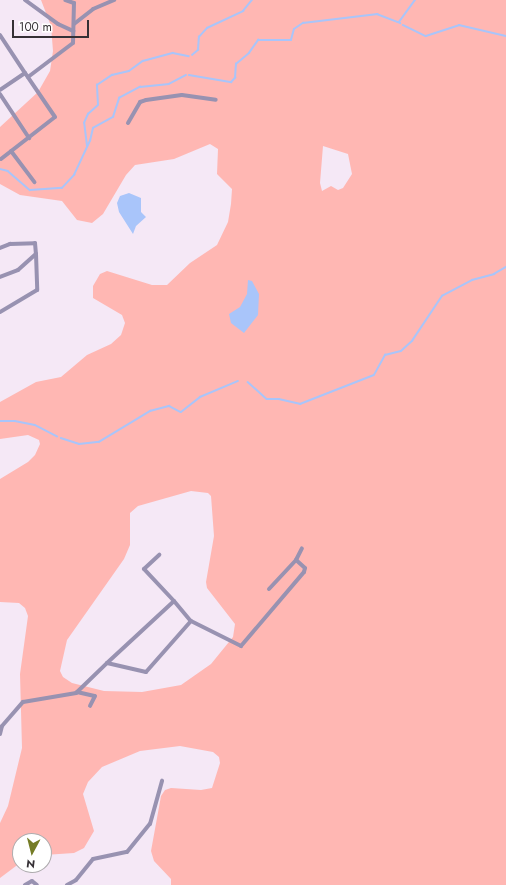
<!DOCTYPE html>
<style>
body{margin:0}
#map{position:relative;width:506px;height:885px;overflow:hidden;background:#f5e8f6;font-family:Jost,sans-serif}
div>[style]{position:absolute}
.green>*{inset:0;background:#ffb7b3}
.water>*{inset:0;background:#a9c5fa}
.stream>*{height:1.5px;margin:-0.75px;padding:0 0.75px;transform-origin:0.75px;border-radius:0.75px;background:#a9c5fa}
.minor>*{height:4px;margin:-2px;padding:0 2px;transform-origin:2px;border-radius:2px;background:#9892b1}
span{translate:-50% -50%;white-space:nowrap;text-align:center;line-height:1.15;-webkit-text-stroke:3px #fff;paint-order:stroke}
.north{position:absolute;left:12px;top:833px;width:40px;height:40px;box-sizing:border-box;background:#fff;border:1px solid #aeacae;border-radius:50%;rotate:187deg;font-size:11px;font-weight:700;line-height:16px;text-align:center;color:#353035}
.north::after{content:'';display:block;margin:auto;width:14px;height:18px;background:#757c26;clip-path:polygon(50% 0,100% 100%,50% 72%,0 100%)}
.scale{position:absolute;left:12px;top:20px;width:77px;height:18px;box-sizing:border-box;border:2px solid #353035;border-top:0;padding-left:5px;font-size:12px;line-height:14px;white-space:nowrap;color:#353035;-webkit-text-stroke:3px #fff;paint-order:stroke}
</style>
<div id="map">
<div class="green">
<div style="clip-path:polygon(evenodd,41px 0,506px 0,506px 885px,171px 885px,171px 879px,154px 861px,151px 851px,161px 796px,165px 790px,171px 788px,201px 790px,212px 788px,220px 763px,219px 757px,213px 752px,180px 746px,140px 751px,102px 767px,88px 782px,83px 794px,94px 831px,84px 848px,74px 853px,44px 855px,44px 841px,20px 841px,20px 863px,0 878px,0 823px,8px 806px,22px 748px,20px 674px,28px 616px,25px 608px,19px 603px,0 602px,0 479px,28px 462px,35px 455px,40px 444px,39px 440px,28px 435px,0 439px,0 402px,36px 382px,61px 377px,87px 355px,111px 344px,121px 335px,125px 323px,122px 315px,93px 298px,93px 286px,100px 274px,107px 271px,152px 285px,167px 285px,190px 263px,217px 245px,228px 222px,231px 204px,232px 189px,217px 174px,218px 149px,210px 144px,174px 159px,135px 165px,126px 175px,103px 214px,92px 223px,77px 220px,62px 201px,20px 195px,0 184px,0 127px,38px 92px,50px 71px,53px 51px,51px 26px,41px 0,323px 146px,348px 154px,352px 174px,343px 188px,338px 190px,331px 186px,322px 191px,320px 183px,323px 146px,41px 0,191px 491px,208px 493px,211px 496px,214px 536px,206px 582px,207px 588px,235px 624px,233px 637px,211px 664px,181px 685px,142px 692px,104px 691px,72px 683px,63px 677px,60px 671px,67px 640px,124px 559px,130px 545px,130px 513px,138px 506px,191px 491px)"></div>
</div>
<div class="water">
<div style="clip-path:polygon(129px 193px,141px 198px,141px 212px,146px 217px,136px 226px,133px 234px,119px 212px,117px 203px,120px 196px)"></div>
<div style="clip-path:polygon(248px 280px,252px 281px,259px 294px,258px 315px,244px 333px,231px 323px,229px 314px,240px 307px,247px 294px)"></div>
</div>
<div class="stream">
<div style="left:399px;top:22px;width:27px;rotate:-54deg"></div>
<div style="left:403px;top:25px;width:25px;rotate:26deg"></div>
<div style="left:426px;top:36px;width:35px;rotate:-18deg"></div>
<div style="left:459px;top:25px;width:48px;rotate:13.2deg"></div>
<div style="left:192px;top:55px;width:8px;rotate:-40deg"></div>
<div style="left:198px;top:50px;width:13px;rotate:-86deg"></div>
<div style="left:199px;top:37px;width:12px;rotate:-48deg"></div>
<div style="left:207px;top:28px;width:40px;rotate:-25deg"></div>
<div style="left:243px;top:11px;width:14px;rotate:-51deg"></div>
<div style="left:189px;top:75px;width:43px;rotate:9.5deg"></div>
<div style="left:231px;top:82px;width:6px;rotate:-45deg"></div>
<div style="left:235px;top:78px;width:14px;rotate:-86deg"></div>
<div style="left:236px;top:64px;width:17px;rotate:-40deg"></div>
<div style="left:249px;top:53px;width:16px;rotate:-55deg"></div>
<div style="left:258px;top:40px;width:33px"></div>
<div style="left:291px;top:40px;width:11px;rotate:-75deg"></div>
<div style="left:294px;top:29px;width:11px;rotate:-34deg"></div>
<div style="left:303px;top:23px;width:75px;rotate:-6.9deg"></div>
<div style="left:377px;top:14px;width:25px;rotate:21deg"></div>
<div style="left:87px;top:146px;width:23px;rotate:-97deg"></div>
<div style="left:84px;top:123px;width:10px;rotate:-66deg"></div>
<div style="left:88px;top:114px;width:13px;rotate:-42deg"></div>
<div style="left:98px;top:105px;width:20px;rotate:-93deg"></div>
<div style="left:97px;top:85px;width:18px;rotate:-34deg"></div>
<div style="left:112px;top:75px;width:17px;rotate:-13deg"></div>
<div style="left:129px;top:71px;width:17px;rotate:-36deg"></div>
<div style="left:143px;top:61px;width:31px;rotate:-15deg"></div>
<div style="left:173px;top:53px;width:16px;rotate:11deg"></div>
<div style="left:0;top:169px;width:8px;rotate:14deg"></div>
<div style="left:8px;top:171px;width:29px;rotate:41deg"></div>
<div style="left:30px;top:190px;width:32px;rotate:-4deg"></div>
<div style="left:62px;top:188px;width:18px;rotate:-47deg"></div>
<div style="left:74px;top:175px;width:38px;rotate:-65deg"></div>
<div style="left:90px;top:141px;width:13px;rotate:-77deg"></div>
<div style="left:93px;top:128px;width:23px;rotate:-29deg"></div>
<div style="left:113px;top:117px;width:20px;rotate:-72deg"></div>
<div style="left:119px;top:98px;width:24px;rotate:-28deg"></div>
<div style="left:140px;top:87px;width:29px;rotate:-6deg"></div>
<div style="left:169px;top:84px;width:19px;rotate:-28deg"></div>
<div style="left:248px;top:382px;width:25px;rotate:42deg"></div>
<div style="left:267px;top:399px;width:12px"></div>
<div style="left:279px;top:399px;width:22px;rotate:13deg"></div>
<div style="left:300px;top:404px;width:79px;rotate:-21.4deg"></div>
<div style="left:374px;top:375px;width:23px;rotate:-61deg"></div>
<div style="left:385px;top:355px;width:16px;rotate:-14deg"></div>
<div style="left:401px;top:351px;width:15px;rotate:-42deg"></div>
<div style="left:412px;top:341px;width:54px;rotate:-56.3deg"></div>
<div style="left:442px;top:296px;width:34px;rotate:-28deg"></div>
<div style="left:472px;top:280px;width:23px;rotate:-15deg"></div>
<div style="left:494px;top:274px;width:14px;rotate:-30deg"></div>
<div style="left:0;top:421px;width:15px"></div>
<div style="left:15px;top:421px;width:20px;rotate:11deg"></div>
<div style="left:35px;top:425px;width:25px;rotate:27deg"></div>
<div style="left:61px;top:438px;width:19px;rotate:18deg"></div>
<div style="left:79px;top:444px;width:20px;rotate:-6deg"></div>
<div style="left:99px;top:442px;width:60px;rotate:-31.3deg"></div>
<div style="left:150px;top:411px;width:20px;rotate:-15deg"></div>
<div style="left:169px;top:406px;width:13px;rotate:27deg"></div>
<div style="left:181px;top:412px;width:24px;rotate:-38deg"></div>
<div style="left:200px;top:397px;width:41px;rotate:-22.8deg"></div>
</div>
<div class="minor">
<div style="left:25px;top:0;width:41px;rotate:36deg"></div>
<div style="left:58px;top:24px;width:17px;rotate:25deg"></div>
<div style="left:74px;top:24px;width:24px;rotate:-38deg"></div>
<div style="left:93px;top:9px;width:23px;rotate:-23deg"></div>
<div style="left:0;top:35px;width:45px;rotate:56.7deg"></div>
<div style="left:25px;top:73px;width:30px;rotate:146deg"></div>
<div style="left:28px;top:77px;width:56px;rotate:-37.1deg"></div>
<div style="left:73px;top:43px;width:40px;rotate:-88.6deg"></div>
<div style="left:74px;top:3px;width:9px;rotate:-162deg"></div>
<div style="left:0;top:94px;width:53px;rotate:56.6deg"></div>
<div style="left:128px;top:123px;width:24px;rotate:-60deg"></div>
<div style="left:140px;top:102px;width:6px;rotate:-18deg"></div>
<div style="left:146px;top:100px;width:36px;rotate:-8deg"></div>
<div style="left:182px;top:95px;width:34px;rotate:8deg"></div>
<div style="left:11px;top:151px;width:39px;rotate:53deg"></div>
<div style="left:1px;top:159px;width:68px;rotate:-37.9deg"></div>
<div style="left:55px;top:117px;width:53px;rotate:-124.3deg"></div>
<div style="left:0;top:248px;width:11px;rotate:-22deg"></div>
<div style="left:10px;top:244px;width:25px;rotate:-2deg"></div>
<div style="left:35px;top:243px;width:11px;rotate:85deg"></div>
<div style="left:0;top:277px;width:19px;rotate:-21deg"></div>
<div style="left:18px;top:270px;width:24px;rotate:-42deg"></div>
<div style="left:36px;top:254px;width:36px;rotate:88deg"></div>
<div style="left:37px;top:290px;width:43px;rotate:149.3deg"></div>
<div style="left:269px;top:589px;width:40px;rotate:-47deg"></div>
<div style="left:296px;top:560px;width:13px;rotate:-63deg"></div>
<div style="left:174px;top:601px;width:26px;rotate:50deg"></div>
<div style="left:107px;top:663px;width:91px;rotate:-42.8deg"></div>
<div style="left:174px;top:601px;width:44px;rotate:-133.2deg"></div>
<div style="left:144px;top:569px;width:21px;rotate:-43deg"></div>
<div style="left:77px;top:692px;width:18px;rotate:13deg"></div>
<div style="left:95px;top:696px;width:11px;rotate:117deg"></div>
<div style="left:0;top:734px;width:8px;rotate:-76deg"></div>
<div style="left:2px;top:726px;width:32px;rotate:-49deg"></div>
<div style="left:23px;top:702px;width:54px;rotate:-9.6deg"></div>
<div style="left:76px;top:693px;width:43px;rotate:-44.1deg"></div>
<div style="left:107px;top:663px;width:40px;rotate:13deg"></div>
<div style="left:146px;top:672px;width:68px;rotate:-48.6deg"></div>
<div style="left:191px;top:621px;width:56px;rotate:26.6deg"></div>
<div style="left:241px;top:646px;width:97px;rotate:-49.6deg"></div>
<div style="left:304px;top:572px;width:4px;rotate:-76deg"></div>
<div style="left:305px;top:568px;width:12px;rotate:-138deg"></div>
<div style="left:25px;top:885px;width:8px;rotate:-30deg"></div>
<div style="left:32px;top:881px;width:6px;rotate:39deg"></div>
<div style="left:67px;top:885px;width:10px;rotate:-29deg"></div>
<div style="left:76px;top:880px;width:27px;rotate:-51deg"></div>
<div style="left:93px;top:859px;width:35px;rotate:-12deg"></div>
<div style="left:127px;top:852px;width:36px;rotate:-51deg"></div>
<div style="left:150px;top:824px;width:45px;rotate:-74.4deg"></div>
</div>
<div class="north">N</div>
<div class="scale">100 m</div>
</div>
